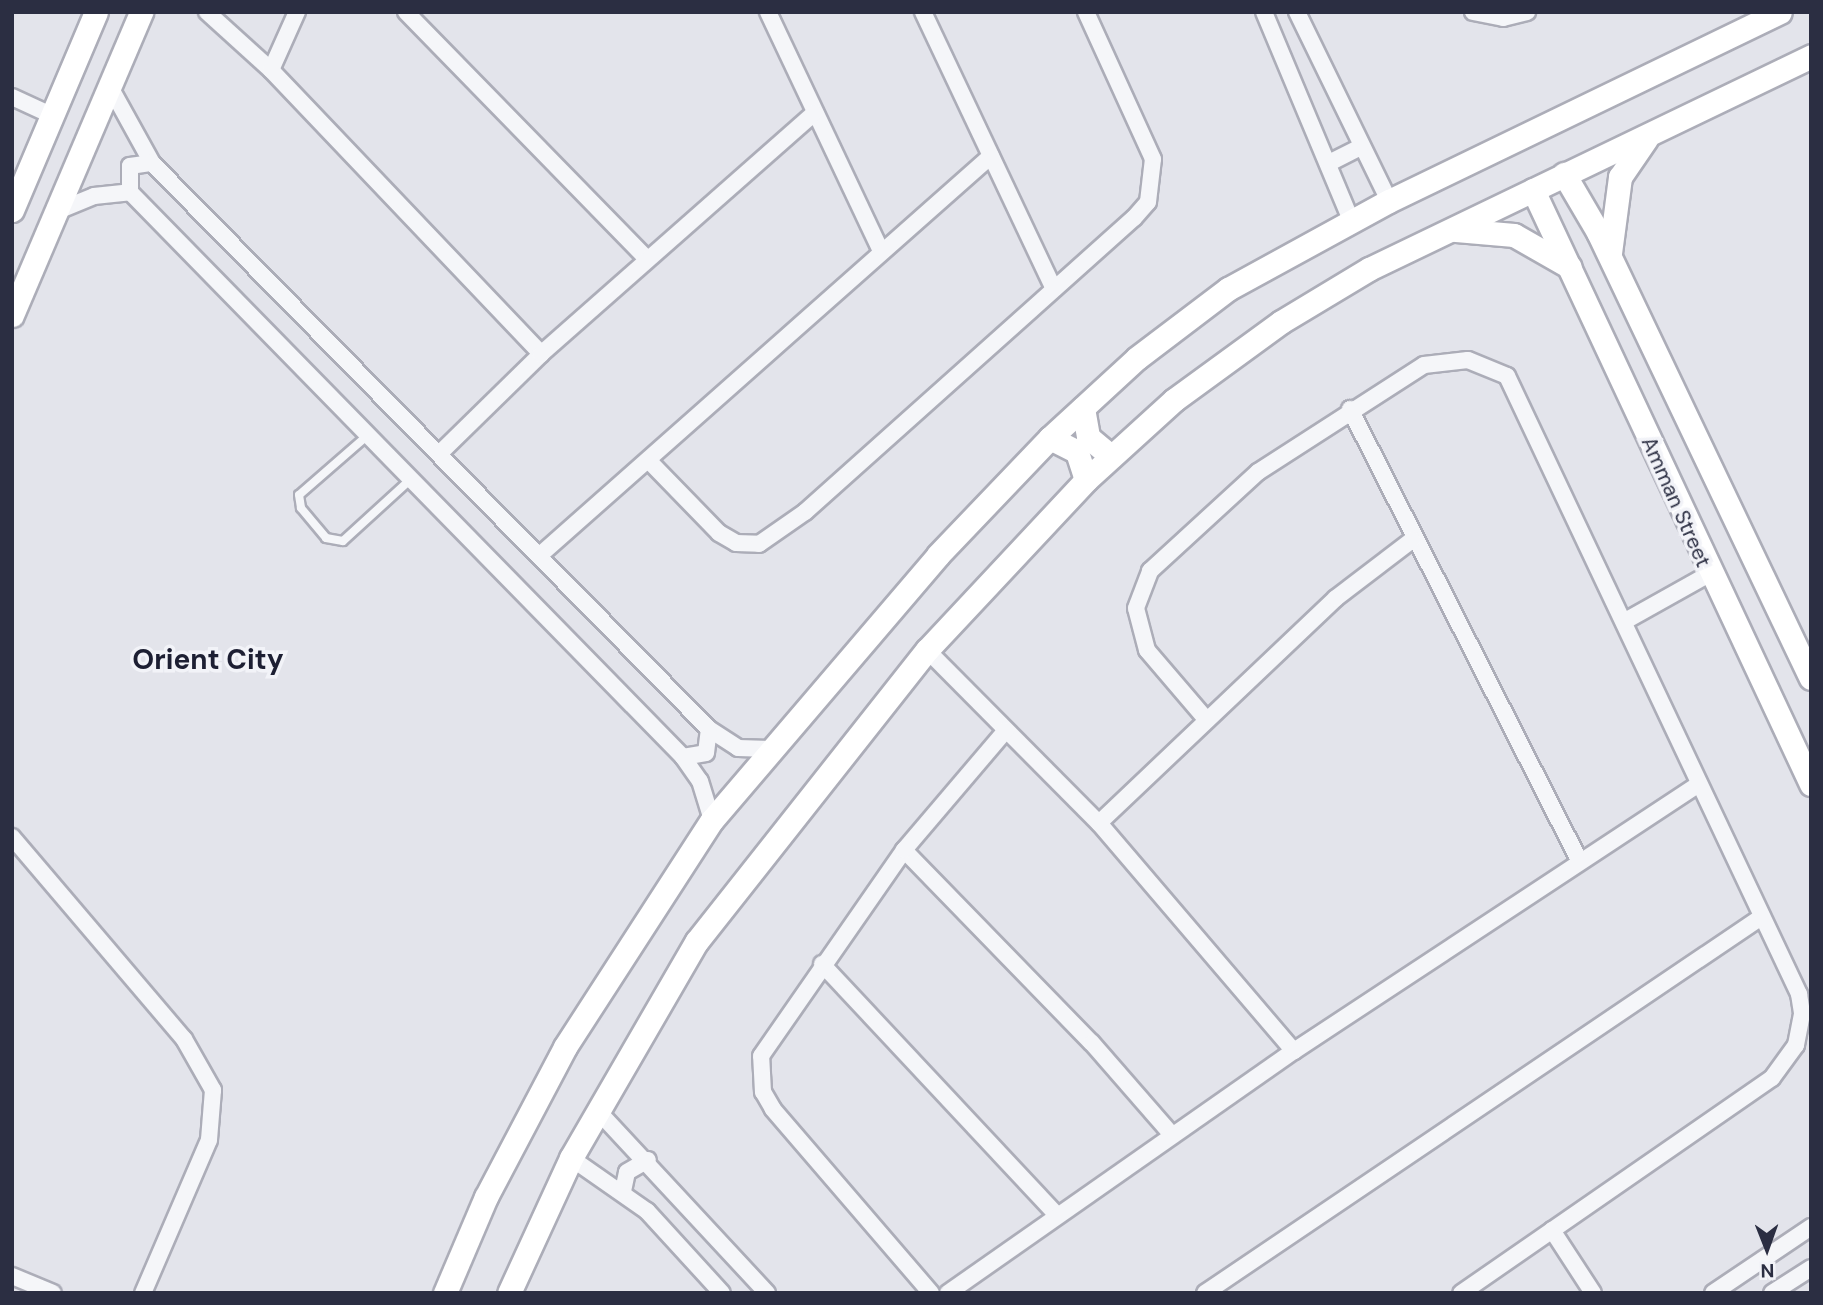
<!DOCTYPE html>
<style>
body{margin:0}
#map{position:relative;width:1823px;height:1305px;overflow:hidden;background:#e3e4eb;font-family:"DM Sans",sans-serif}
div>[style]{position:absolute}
.roads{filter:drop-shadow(2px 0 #acadb8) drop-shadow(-2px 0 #acadb8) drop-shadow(0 2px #acadb8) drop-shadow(0 -2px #acadb8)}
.lane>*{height:8px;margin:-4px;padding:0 4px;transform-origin:4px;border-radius:4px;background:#f5f6f9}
.street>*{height:16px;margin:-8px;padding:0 8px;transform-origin:8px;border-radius:8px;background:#f5f6f9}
.secondary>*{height:23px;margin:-11.5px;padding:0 11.5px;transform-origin:11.5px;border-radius:11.5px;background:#fff}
span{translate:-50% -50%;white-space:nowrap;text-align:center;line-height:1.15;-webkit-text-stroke:7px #f2f3f8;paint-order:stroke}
.street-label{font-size:21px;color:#2b2e42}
.district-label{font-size:28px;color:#1d1f33;font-weight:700}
.frame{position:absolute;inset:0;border:14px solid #2b2e42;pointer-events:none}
.north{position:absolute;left:1732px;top:1214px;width:70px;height:70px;-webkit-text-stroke:5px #f2f3f8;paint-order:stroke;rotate:179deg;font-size:19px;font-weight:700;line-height:28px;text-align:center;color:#2b2e42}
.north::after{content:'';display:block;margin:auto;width:24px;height:32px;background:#2b2e42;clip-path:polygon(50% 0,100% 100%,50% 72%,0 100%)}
</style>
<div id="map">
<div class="roads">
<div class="lane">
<div style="left:368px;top:435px;width:91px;rotate:139deg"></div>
<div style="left:299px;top:495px;width:13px;rotate:81deg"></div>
<div style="left:301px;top:508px;width:39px;rotate:50deg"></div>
<div style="left:326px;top:538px;width:17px;rotate:10deg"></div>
<div style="left:343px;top:541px;width:95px;rotate:-42.4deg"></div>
</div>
<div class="street">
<div style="left:207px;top:12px;width:86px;rotate:42.2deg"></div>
<div style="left:271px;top:70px;width:392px;rotate:46.4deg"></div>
<div style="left:406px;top:12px;width:345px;rotate:45.7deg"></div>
<div style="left:768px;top:12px;width:264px;rotate:64.7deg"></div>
<div style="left:923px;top:12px;width:304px;rotate:64.7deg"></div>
<div style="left:1264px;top:12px;width:225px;rotate:67.3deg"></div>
<div style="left:1297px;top:12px;width:210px;rotate:64deg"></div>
<div style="left:1473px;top:12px;width:31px;rotate:11deg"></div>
<div style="left:1503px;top:18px;width:25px;rotate:-14deg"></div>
<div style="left:271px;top:70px;width:64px;rotate:-65.9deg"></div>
<div style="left:109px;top:85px;width:89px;rotate:61.1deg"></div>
<div style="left:152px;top:163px;width:794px;rotate:45.46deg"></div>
<div style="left:709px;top:729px;width:35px;rotate:33deg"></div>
<div style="left:738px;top:748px;width:32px;rotate:2deg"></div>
<div style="left:12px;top:97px;width:43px;rotate:24.8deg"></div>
<div style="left:1331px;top:162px;width:33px;rotate:-27deg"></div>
<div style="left:130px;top:192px;width:26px;rotate:-90deg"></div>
<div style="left:130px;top:166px;width:22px;rotate:-8deg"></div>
<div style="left:55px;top:212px;width:42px;rotate:-22.3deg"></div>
<div style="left:94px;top:196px;width:36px;rotate:-6deg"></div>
<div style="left:130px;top:192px;width:791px;rotate:45.61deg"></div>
<div style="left:683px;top:757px;width:29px;rotate:55deg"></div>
<div style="left:700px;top:781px;width:41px;rotate:72.9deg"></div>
<div style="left:1350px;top:409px;width:506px;rotate:63.08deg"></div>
<div style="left:439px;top:454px;width:143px;rotate:-44.4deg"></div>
<div style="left:541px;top:354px;width:364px;rotate:-41.4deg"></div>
<div style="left:650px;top:462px;width:99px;rotate:45.8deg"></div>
<div style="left:719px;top:533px;width:20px;rotate:30deg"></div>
<div style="left:736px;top:543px;width:23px;rotate:2deg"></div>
<div style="left:759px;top:544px;width:56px;rotate:-34.8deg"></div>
<div style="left:805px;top:512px;width:441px;rotate:-41.8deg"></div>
<div style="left:1134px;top:218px;width:21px;rotate:-49deg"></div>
<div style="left:1148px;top:202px;width:43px;rotate:-83.4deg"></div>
<div style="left:1153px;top:159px;width:162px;rotate:-114.5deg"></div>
<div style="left:540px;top:555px;width:602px;rotate:-41.5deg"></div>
<div style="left:1625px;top:621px;width:96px;rotate:-29.2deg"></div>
<div style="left:927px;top:650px;width:244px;rotate:45.2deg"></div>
<div style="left:1099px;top:823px;width:300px;rotate:49.5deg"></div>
<div style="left:1205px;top:718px;width:89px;rotate:-130.5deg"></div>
<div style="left:1147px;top:650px;width:43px;rotate:-104.7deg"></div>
<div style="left:1136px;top:608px;width:40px;rotate:-69deg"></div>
<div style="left:1150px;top:571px;width:147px;rotate:-42.5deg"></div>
<div style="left:1258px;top:472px;width:197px;rotate:-32.8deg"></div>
<div style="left:1424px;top:365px;width:44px;rotate:-6.5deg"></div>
<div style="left:1468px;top:360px;width:42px;rotate:22.3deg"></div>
<div style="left:1507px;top:376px;width:684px;rotate:64.71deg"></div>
<div style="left:1799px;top:994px;width:20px;rotate:81deg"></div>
<div style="left:1802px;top:1014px;width:32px;rotate:101deg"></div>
<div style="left:1796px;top:1045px;width:41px;rotate:126deg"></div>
<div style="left:1772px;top:1078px;width:378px;rotate:145.3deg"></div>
<div style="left:683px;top:757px;width:23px;rotate:-10deg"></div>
<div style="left:706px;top:753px;width:24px;rotate:-83deg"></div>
<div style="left:1099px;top:823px;width:327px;rotate:-43.5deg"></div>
<div style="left:1336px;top:598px;width:96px;rotate:-37.3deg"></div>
<div style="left:12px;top:837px;width:265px;rotate:49.6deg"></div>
<div style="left:184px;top:1039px;width:59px;rotate:60.4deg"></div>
<div style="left:213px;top:1090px;width:50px;rotate:94.6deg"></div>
<div style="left:209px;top:1140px;width:167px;rotate:113.3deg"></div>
<div style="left:904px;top:850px;width:269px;rotate:45.8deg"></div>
<div style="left:1092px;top:1043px;width:122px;rotate:49deg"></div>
<div style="left:822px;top:964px;width:344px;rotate:46.9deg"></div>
<div style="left:597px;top:1110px;width:250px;rotate:47.1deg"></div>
<div style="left:571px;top:1158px;width:93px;rotate:34.9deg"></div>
<div style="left:647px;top:1211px;width:111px;rotate:47.6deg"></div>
<div style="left:623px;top:1191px;width:19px;rotate:-78deg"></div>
<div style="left:627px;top:1172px;width:24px;rotate:-30deg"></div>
<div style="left:1552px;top:1230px;width:75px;rotate:56.9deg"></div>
<div style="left:12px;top:1276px;width:44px;rotate:22.5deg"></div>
<div style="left:931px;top:1293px;width:243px;rotate:-130.7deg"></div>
<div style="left:773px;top:1109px;width:20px;rotate:-120deg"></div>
<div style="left:763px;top:1092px;width:36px;rotate:-93deg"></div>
<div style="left:761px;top:1056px;width:251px;rotate:-55.2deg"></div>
<div style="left:904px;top:850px;width:157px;rotate:-49.6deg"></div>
<div style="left:948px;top:1293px;width:422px;rotate:-35deg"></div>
<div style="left:1294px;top:1051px;width:483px;rotate:-33.4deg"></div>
<div style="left:1205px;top:1293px;width:670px;rotate:-34.05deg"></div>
<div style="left:1713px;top:1293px;width:118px;rotate:-34deg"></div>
<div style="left:1772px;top:1293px;width:46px;rotate:-32.7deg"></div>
</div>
<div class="secondary">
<div style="left:1564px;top:174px;width:67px;rotate:59.6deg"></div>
<div style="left:1598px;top:232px;width:494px;rotate:64.5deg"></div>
<div style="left:1533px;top:190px;width:656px;rotate:64.92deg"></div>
<div style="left:12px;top:210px;width:215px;rotate:-67deg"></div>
<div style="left:1456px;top:230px;width:58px;rotate:4.9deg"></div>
<div style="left:1514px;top:235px;width:64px;rotate:29.7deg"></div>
<div style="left:1610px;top:253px;width:77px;rotate:-82.5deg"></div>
<div style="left:1620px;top:177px;width:46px;rotate:-55.6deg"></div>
<div style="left:12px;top:315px;width:329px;rotate:-66.9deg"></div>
<div style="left:1083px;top:408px;width:29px;rotate:80deg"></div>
<div style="left:1088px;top:437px;width:30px;rotate:40deg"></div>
<div style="left:1050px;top:438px;width:30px;rotate:27deg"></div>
<div style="left:1077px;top:452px;width:29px;rotate:72deg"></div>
<div style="left:445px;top:1293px;width:104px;rotate:-66.9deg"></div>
<div style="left:486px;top:1197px;width:170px;rotate:-62.2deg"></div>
<div style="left:565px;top:1047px;width:270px;rotate:-57.1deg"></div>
<div style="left:712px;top:820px;width:348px;rotate:-49.5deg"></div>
<div style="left:938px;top:555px;width:162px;rotate:-46.3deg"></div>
<div style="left:1050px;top:438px;width:118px;rotate:-42.6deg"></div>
<div style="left:1137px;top:358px;width:114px;rotate:-37.2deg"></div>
<div style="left:1228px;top:289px;width:183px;rotate:-28.7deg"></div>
<div style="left:1389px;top:201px;width:434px;rotate:-25.8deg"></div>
<div style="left:509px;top:1293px;width:149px;rotate:-65.3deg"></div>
<div style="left:571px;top:1158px;width:251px;rotate:-59.9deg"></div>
<div style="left:697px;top:941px;width:371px;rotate:-51.7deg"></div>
<div style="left:927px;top:650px;width:233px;rotate:-46.9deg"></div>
<div style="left:1086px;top:480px;width:119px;rotate:-42.3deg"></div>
<div style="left:1174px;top:400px;width:132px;rotate:-36.1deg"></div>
<div style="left:1281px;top:322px;width:103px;rotate:-31.1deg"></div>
<div style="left:1369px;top:269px;width:491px;rotate:-25.7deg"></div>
</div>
</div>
<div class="street-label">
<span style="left:1676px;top:502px;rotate:66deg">Amman Street</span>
</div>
<div class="district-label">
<span style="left:208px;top:660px">Orient City</span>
</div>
<div class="frame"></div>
<div class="north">N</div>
</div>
